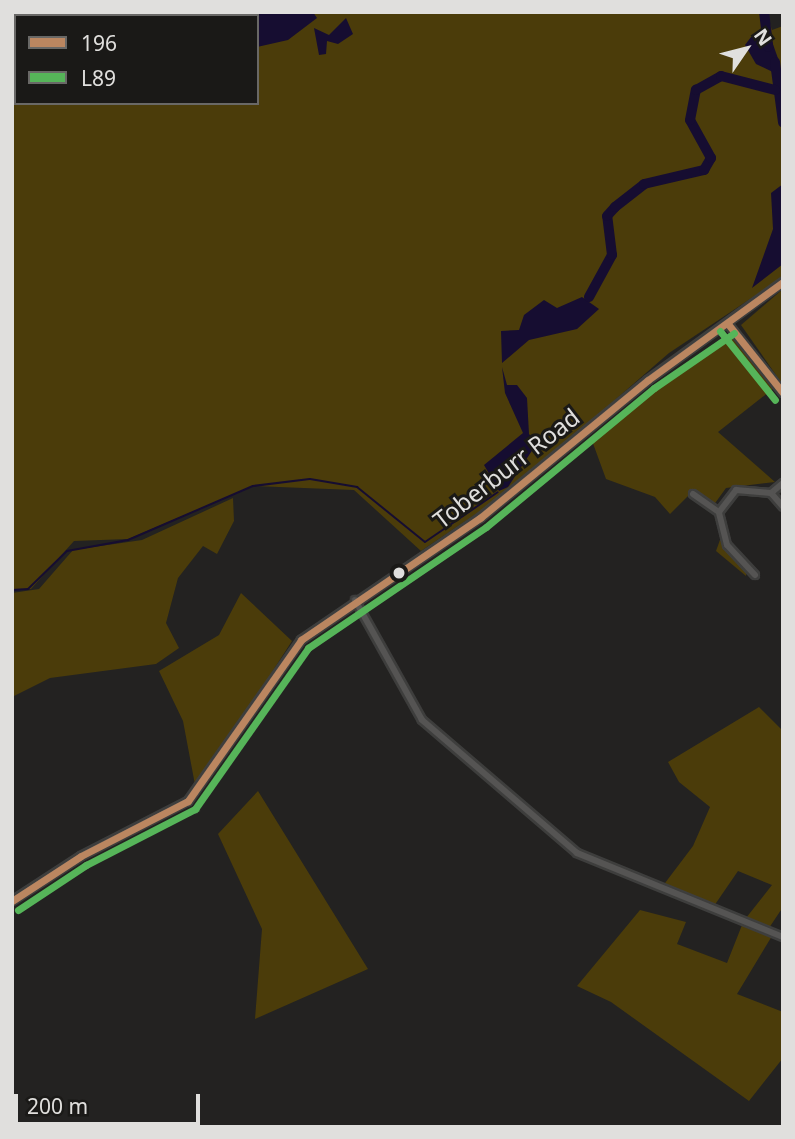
<!DOCTYPE html>
<style>
body{margin:0}
#map{position:relative;width:795px;height:1139px;overflow:hidden;background:#232221;font-family:"Noto Sans",sans-serif}
div>[style]{position:absolute}
.green>*{inset:0;background:#4b3c0a}
.water>*{inset:0;background:#160d31}
.stream>*{height:2px;margin:-1px;padding:0 1px;transform-origin:1px;border-radius:1px;background:#160d31}
.river>*{height:10px;margin:-5px;padding:0 5px;transform-origin:5px;border-radius:5px;background:#160d31}
.roads{filter:drop-shadow(2px 0 #3e3e3d) drop-shadow(-2px 0 #3e3e3d) drop-shadow(0 2px #3e3e3d) drop-shadow(0 -2px #3e3e3d)}
.minor>*{height:6px;margin:-3px;padding:0 3px;transform-origin:3px;border-radius:3px;background:#555453}
.bus-1>*{height:7px;margin:-3.5px;padding:0 3.5px;transform-origin:3.5px;border-radius:3.5px;background:#bb8660}
.bus-2>*{height:7px;margin:-3.5px;padding:0 3.5px;transform-origin:3.5px;border-radius:3.5px;background:#56b559}
.dots>*{width:19px;height:19px;translate:-50% -50%;box-sizing:border-box;border:4px solid #1a1917;border-radius:50%}
span{translate:-50% -50%;white-space:nowrap;text-align:center;line-height:1.15;-webkit-text-stroke:6px #1a1917;paint-order:stroke}
.street-label{font-size:24px;color:#e0dfdd}
.frame{position:absolute;inset:0;border:14px solid #e0dfdd;pointer-events:none}
.legend{position:absolute;left:14px;top:14px;width:245px;height:91px;box-sizing:border-box;background:#1a1917;border:2px solid #696866;margin:0;padding:9px 12px;list-style:none;font-size:21px;color:#e0dfdd}
.legend li{display:flex;align-items:center;gap:14px;height:35px}
.legend b{width:35px;border:2px solid #696866}
.north{position:absolute;left:711px;top:14px;width:70px;height:70px;-webkit-text-stroke:5px #1a1917;paint-order:stroke;rotate:55deg;font-size:19px;font-weight:700;line-height:28px;text-align:center;color:#e0dfdd}
.north::after{content:'';display:block;margin:auto;width:24px;height:32px;background:#e0dfdd;clip-path:polygon(50% 0,100% 100%,50% 72%,0 100%)}
.scale{position:absolute;left:14px;top:1094px;width:186px;height:32px;box-sizing:border-box;border:4px solid #e0dfdd;border-top:0;padding-left:9px;font-size:21px;line-height:24px;white-space:nowrap;color:#e0dfdd;-webkit-text-stroke:5px #1a1917;paint-order:stroke}
</style>
<div id="map">
<div class="green">
<div style="clip-path:polygon(evenodd,12px 12px,766px 12px,772px 30px,783px 26px,783px 277px,669px 353px,510px 491px,421px 551px,354px 490px,253px 486px,128px 539px,74px 541px,31px 589px,12px 589px,12px 12px,16px 16px,257px 16px,257px 103px,16px 103px,16px 16px)"></div>
<div style="clip-path:polygon(783px 289px,783px 385px,741px 325px)"></div>
<div style="clip-path:polygon(725px 336px,736px 340px,774px 388px,718px 432px,775px 482px,726px 488px,713px 506px,695px 489px,670px 514px,655px 497px,606px 479px,591px 438px)"></div>
<div style="clip-path:polygon(233px 498px,234px 521px,217px 554px,203px 546px,178px 578px,166px 623px,179px 648px,156px 664px,50px 678px,12px 697px,12px 593px,39px 589px,73px 550px,142px 540px)"></div>
<div style="clip-path:polygon(721px 537px,747px 568px,746px 576px,716px 551px)"></div>
<div style="clip-path:polygon(241px 593px,292px 641px,196px 790px,183px 721px,159px 671px,219px 635px)"></div>
<div style="clip-path:polygon(759px 707px,783px 731px,783px 907px,769px 928px,746px 918px,772px 885px,738px 871px,714px 906px,662px 887px,693px 846px,710px 807px,679px 782px,668px 762px)"></div>
<div style="clip-path:polygon(258px 791px,368px 969px,255px 1019px,262px 929px,218px 834px)"></div>
<div style="clip-path:polygon(640px 910px,686px 922px,677px 944px,727px 963px,742px 925px,772px 936px,737px 994px,783px 1012px,783px 1058px,749px 1101px,611px 1002px,577px 986px)"></div>
</div>
<div class="water">
<div style="clip-path:polygon(246px 12px,313px 12px,317px 18px,288px 40px,257px 47px,257px 16px)"></div>
<div style="clip-path:polygon(346px 18px,353px 34px,338px 44px,327px 41px,326px 54px,319px 55px,314px 28px,329px 35px)"></div>
<div style="clip-path:polygon(770px 36px,780px 64px,779px 75px,756px 64px,745px 45px,751px 37px)"></div>
<div style="clip-path:polygon(783px 184px,783px 264px,752px 288px,773px 229px,771px 193px)"></div>
<div style="clip-path:polygon(582px 297px,599px 309px,577px 329px,529px 340px,502px 363px,501px 331px,519px 330px,524px 315px,544px 300px,557px 308px)"></div>
<div style="clip-path:polygon(502px 367px,507px 385px,517px 385px,527px 398px,529px 434px,537px 443px,508px 487px,499px 491px,484px 465px,523px 433px,505px 393px)"></div>
</div>
<div class="stream">
<div style="left:12px;top:590px;width:16px;rotate:-4deg"></div>
<div style="left:28px;top:589px;width:54px;rotate:-44.3deg"></div>
<div style="left:67px;top:551px;width:62px;rotate:-10.2deg"></div>
<div style="left:128px;top:540px;width:136px;rotate:-23.4deg"></div>
<div style="left:253px;top:486px;width:57px;rotate:-7deg"></div>
<div style="left:310px;top:479px;width:48px;rotate:9.7deg"></div>
<div style="left:357px;top:487px;width:87px;rotate:39deg"></div>
<div style="left:425px;top:542px;width:88px;rotate:-34.4deg"></div>
</div>
<div class="river">
<div style="left:764px;top:12px;width:35px;rotate:83deg"></div>
<div style="left:775px;top:62px;width:61px;rotate:82.4deg"></div>
<div style="left:589px;top:297px;width:48px;rotate:-61.3deg"></div>
<div style="left:612px;top:255px;width:39px;rotate:-97deg"></div>
<div style="left:607px;top:216px;width:12px;rotate:-48deg"></div>
<div style="left:615px;top:207px;width:37px;rotate:-38deg"></div>
<div style="left:644px;top:184px;width:62px;rotate:-13.1deg"></div>
<div style="left:704px;top:170px;width:14px;rotate:-60deg"></div>
<div style="left:711px;top:158px;width:43px;rotate:-118.9deg"></div>
<div style="left:690px;top:120px;width:31px;rotate:-79deg"></div>
<div style="left:696px;top:90px;width:29px;rotate:-29deg"></div>
<div style="left:721px;top:76px;width:56px;rotate:14.5deg"></div>
</div>
<div class="roads">
<div class="minor">
<div style="left:728px;top:324px;width:88px;rotate:51.4deg"></div>
<div style="left:783px;top:483px;width:16px;rotate:140deg"></div>
<div style="left:771px;top:493px;width:18px;rotate:49deg"></div>
<div style="left:693px;top:494px;width:32px;rotate:35deg"></div>
<div style="left:755px;top:575px;width:41px;rotate:-133deg"></div>
<div style="left:727px;top:545px;width:34px;rotate:-104deg"></div>
<div style="left:719px;top:512px;width:28px;rotate:-52deg"></div>
<div style="left:736px;top:490px;width:35px;rotate:5deg"></div>
<div style="left:355px;top:600px;width:137px;rotate:60.8deg"></div>
<div style="left:422px;top:720px;width:204px;rotate:40.6deg"></div>
<div style="left:577px;top:853px;width:222px;rotate:22.2deg"></div>
<div style="left:12px;top:901px;width:82px;rotate:-33.1deg"></div>
<div style="left:81px;top:856px;width:120px;rotate:-27.2deg"></div>
<div style="left:188px;top:801px;width:197px;rotate:-54.9deg"></div>
<div style="left:301px;top:640px;width:217px;rotate:-34.3deg"></div>
<div style="left:480px;top:518px;width:217px;rotate:-39.4deg"></div>
<div style="left:648px;top:380px;width:167px;rotate:-36deg"></div>
</div>
</div>
<div class="bus-1">
<div style="left:728px;top:324px;width:88px;rotate:51.4deg"></div>
<div style="left:12px;top:901px;width:82px;rotate:-33.1deg"></div>
<div style="left:81px;top:856px;width:120px;rotate:-27.2deg"></div>
<div style="left:188px;top:801px;width:197px;rotate:-54.9deg"></div>
<div style="left:301px;top:640px;width:217px;rotate:-34.3deg"></div>
<div style="left:480px;top:518px;width:217px;rotate:-39.4deg"></div>
<div style="left:648px;top:380px;width:167px;rotate:-36deg"></div>
</div>
<div class="bus-2">
<div style="left:720px;top:331px;width:88px;rotate:51.4deg"></div>
<div style="left:18px;top:910px;width:82px;rotate:-33.5deg"></div>
<div style="left:86px;top:865px;width:123px;rotate:-27.2deg"></div>
<div style="left:195px;top:809px;width:197px;rotate:-54.9deg"></div>
<div style="left:308px;top:648px;width:215px;rotate:-34.2deg"></div>
<div style="left:486px;top:527px;width:218px;rotate:-39.6deg"></div>
<div style="left:654px;top:388px;width:97px;rotate:-34.5deg"></div>
</div>
<div class="dots">
<div style="left:399px;top:573px;background:#e0dfdd"></div>
</div>
<div class="street-label">
<span style="left:506px;top:468px;rotate:-38deg">Toberburr Road</span>
</div>
<div class="frame"></div>
<ul class="legend">
<li><b style="height:9px;background:#bb8660"></b>196</li>
<li><b style="height:9px;background:#56b559"></b>L89</li>
</ul>
<div class="north">N</div>
<div class="scale">200 m</div>
</div>
